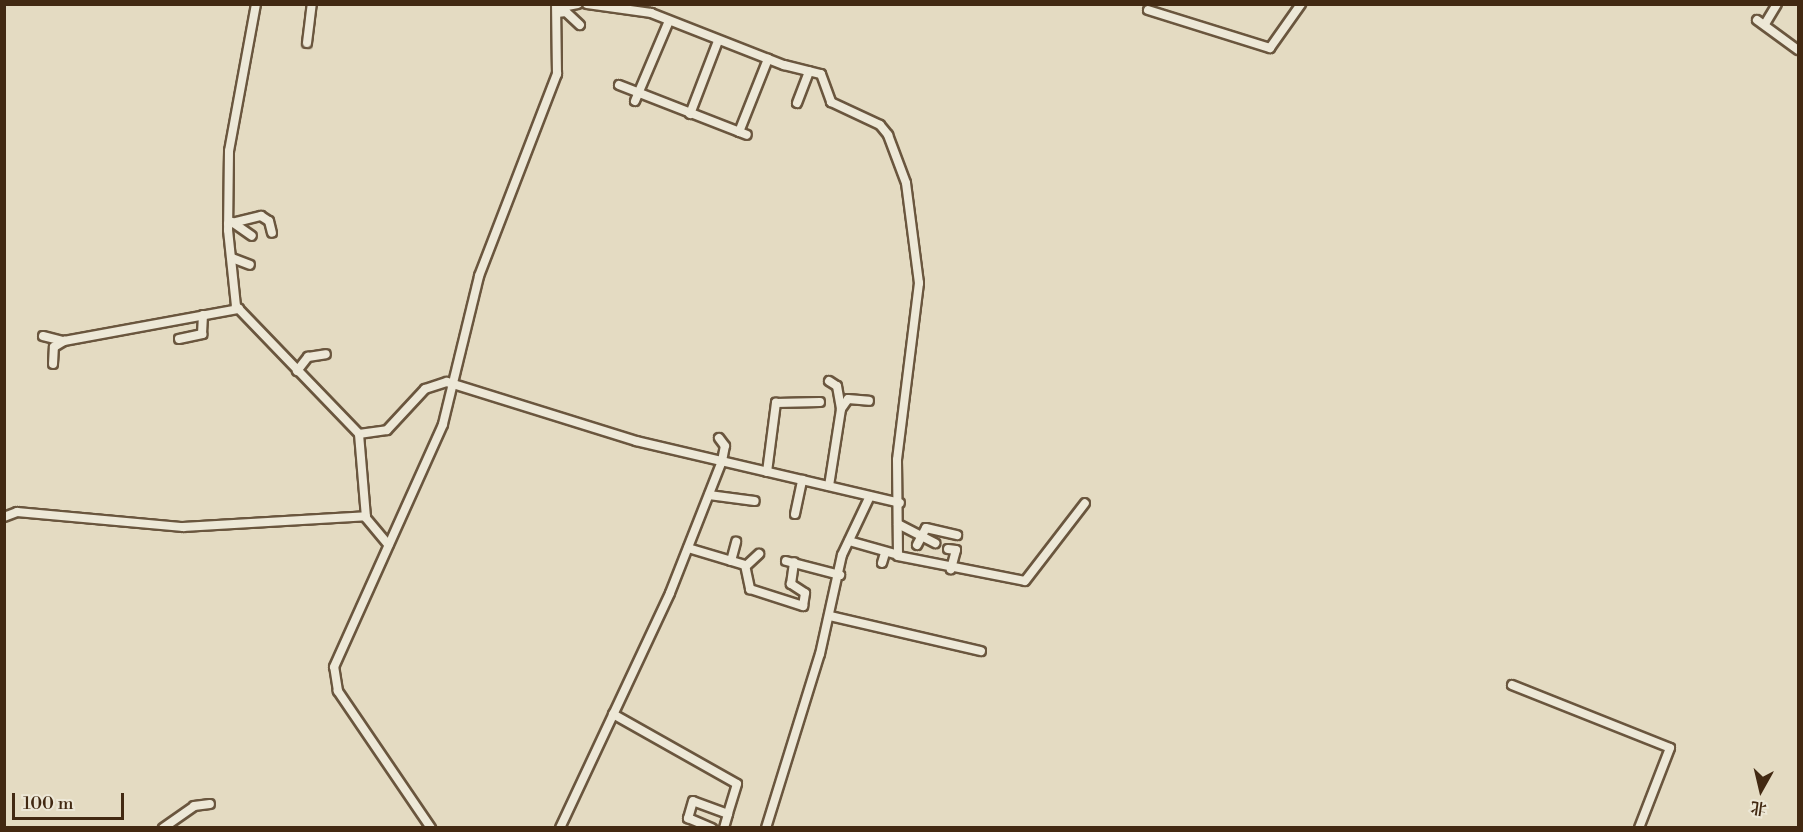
<!DOCTYPE html>
<meta charset="utf-8">
<style>
body{margin:0}
#map{position:relative;width:1803px;height:832px;overflow:hidden;background:#e4dbc2;font-family:"Libre Bodoni","Noto Serif SC",serif}
div>[style]{position:absolute}
.roads{filter:drop-shadow(2px 0 #6a563e) drop-shadow(-2px 0 #6a563e) drop-shadow(0 2px #6a563e) drop-shadow(0 -2px #6a563e)}
.street>*{height:8px;margin:-4px;padding:0 4px;transform-origin:4px;border-radius:4px;background:#ede8d7}
span{translate:-50% -50%;white-space:nowrap;text-align:center;line-height:1.15;-webkit-text-stroke:4.5px #ede8d7;paint-order:stroke}
.frame{position:absolute;inset:0;border:6px solid #422912;pointer-events:none}
.north{position:absolute;left:1731px;top:760px;width:60px;height:60px;-webkit-text-stroke:4px #ede8d7;paint-order:stroke;rotate:188deg;font-size:16px;font-weight:700;line-height:24px;text-align:center;color:#422912}
.north::after{content:'';display:block;margin:auto;width:21px;height:27px;background:#422912;clip-path:polygon(50% 0,100% 100%,50% 72%,0 100%)}
.scale{position:absolute;left:12px;top:793px;width:112px;height:27px;box-sizing:border-box;border:3px solid #422912;border-top:0;padding-left:8px;font-size:18px;line-height:21px;white-space:nowrap;color:#422912;-webkit-text-stroke:4px #ede8d7;paint-order:stroke}
</style>
<div id="map">
<div class="roads">
<div class="street">
<div style="left:256px;top:4px;width:149px;rotate:100.4deg"></div>
<div style="left:229px;top:151px;width:79px;rotate:90.7deg"></div>
<div style="left:228px;top:230px;width:76px;rotate:84deg"></div>
<div style="left:236px;top:306px;width:178px;rotate:46.1deg"></div>
<div style="left:359px;top:434px;width:84px;rotate:85.2deg"></div>
<div style="left:366px;top:518px;width:35px;rotate:50deg"></div>
<div style="left:587px;top:4px;width:65px;rotate:8deg"></div>
<div style="left:651px;top:13px;width:143px;rotate:21.4deg"></div>
<div style="left:784px;top:65px;width:38px;rotate:14deg"></div>
<div style="left:821px;top:74px;width:30px;rotate:70deg"></div>
<div style="left:831px;top:102px;width:54px;rotate:25.1deg"></div>
<div style="left:880px;top:125px;width:13px;rotate:51deg"></div>
<div style="left:888px;top:135px;width:51px;rotate:69.4deg"></div>
<div style="left:906px;top:183px;width:101px;rotate:82.6deg"></div>
<div style="left:919px;top:283px;width:178px;rotate:97.1deg"></div>
<div style="left:897px;top:460px;width:96px;rotate:89.4deg"></div>
<div style="left:898px;top:556px;width:129px;rotate:11.1deg"></div>
<div style="left:1025px;top:581px;width:98px;rotate:-52.4deg"></div>
<div style="left:557px;top:8px;width:21px;rotate:-11deg"></div>
<div style="left:1148px;top:10px;width:128px;rotate:17.3deg"></div>
<div style="left:1270px;top:48px;width:54px;rotate:-54.8deg"></div>
<div style="left:557px;top:13px;width:9px;rotate:-6deg"></div>
<div style="left:566px;top:12px;width:19px;rotate:43deg"></div>
<div style="left:1757px;top:20px;width:51px;rotate:36.2deg"></div>
<div style="left:1765px;top:24px;width:23px;rotate:-59deg"></div>
<div style="left:307px;top:43px;width:39px;rotate:-83deg"></div>
<div style="left:619px;top:85px;width:137px;rotate:21.3deg"></div>
<div style="left:635px;top:101px;width:87px;rotate:-67deg"></div>
<div style="left:797px;top:103px;width:34px;rotate:-69deg"></div>
<div style="left:690px;top:114px;width:78px;rotate:-69deg"></div>
<div style="left:739px;top:132px;width:79px;rotate:-68.3deg"></div>
<div style="left:232px;top:222px;width:24px;rotate:35deg"></div>
<div style="left:228px;top:224px;width:34px;rotate:-14deg"></div>
<div style="left:261px;top:216px;width:9px;rotate:32deg"></div>
<div style="left:269px;top:221px;width:12px;rotate:76deg"></div>
<div style="left:232px;top:258px;width:19px;rotate:21deg"></div>
<div style="left:43px;top:336px;width:21px;rotate:14deg"></div>
<div style="left:179px;top:339px;width:24px;rotate:-12deg"></div>
<div style="left:202px;top:334px;width:19px;rotate:-87deg"></div>
<div style="left:53px;top:364px;width:17px;rotate:-87deg"></div>
<div style="left:54px;top:347px;width:12px;rotate:-31deg"></div>
<div style="left:64px;top:341px;width:178px;rotate:-10.4deg"></div>
<div style="left:297px;top:371px;width:18px;rotate:-52deg"></div>
<div style="left:308px;top:357px;width:18px;rotate:-9deg"></div>
<div style="left:829px;top:381px;width:9px;rotate:32deg"></div>
<div style="left:837px;top:386px;width:23px;rotate:80deg"></div>
<div style="left:359px;top:434px;width:28px;rotate:-8deg"></div>
<div style="left:387px;top:430px;width:56px;rotate:-47.2deg"></div>
<div style="left:425px;top:389px;width:23px;rotate:-18deg"></div>
<div style="left:447px;top:382px;width:198px;rotate:17.3deg"></div>
<div style="left:636px;top:441px;width:271px;rotate:13.2deg"></div>
<div style="left:767px;top:472px;width:70px;rotate:-82.6deg"></div>
<div style="left:776px;top:403px;width:44px;rotate:-1.3deg"></div>
<div style="left:829px;top:486px;width:78px;rotate:-81.1deg"></div>
<div style="left:841px;top:409px;width:12px;rotate:-55deg"></div>
<div style="left:848px;top:399px;width:21px;rotate:5deg"></div>
<div style="left:709px;top:495px;width:46px;rotate:7.4deg"></div>
<div style="left:795px;top:514px;width:35px;rotate:-78deg"></div>
<div style="left:4px;top:517px;width:14px;rotate:-21deg"></div>
<div style="left:17px;top:512px;width:167px;rotate:5.2deg"></div>
<div style="left:183px;top:527px;width:183px;rotate:-3.4deg"></div>
<div style="left:898px;top:524px;width:42px;rotate:27.2deg"></div>
<div style="left:849px;top:541px;width:51px;rotate:15.9deg"></div>
<div style="left:917px;top:545px;width:19px;rotate:-62deg"></div>
<div style="left:926px;top:528px;width:32px;rotate:13deg"></div>
<div style="left:688px;top:548px;width:59px;rotate:16.6deg"></div>
<div style="left:745px;top:565px;width:25px;rotate:78deg"></div>
<div style="left:750px;top:589px;width:56px;rotate:17.8deg"></div>
<div style="left:803px;top:606px;width:13px;rotate:-81deg"></div>
<div style="left:805px;top:593px;width:17px;rotate:-147deg"></div>
<div style="left:791px;top:584px;width:22px;rotate:-82deg"></div>
<div style="left:948px;top:549px;width:8px;rotate:7deg"></div>
<div style="left:956px;top:550px;width:20px;rotate:105deg"></div>
<div style="left:731px;top:561px;width:20px;rotate:-75deg"></div>
<div style="left:786px;top:561px;width:56px;rotate:14.5deg"></div>
<div style="left:882px;top:563px;width:10px;rotate:-73deg"></div>
<div style="left:746px;top:566px;width:18px;rotate:-43deg"></div>
<div style="left:830px;top:616px;width:155px;rotate:13.1deg"></div>
<div style="left:1512px;top:685px;width:170px;rotate:21.7deg"></div>
<div style="left:1670px;top:748px;width:86px;rotate:111.2deg"></div>
<div style="left:613px;top:714px;width:142px;rotate:29.4deg"></div>
<div style="left:737px;top:784px;width:31px;rotate:107deg"></div>
<div style="left:728px;top:814px;width:37px;rotate:-160deg"></div>
<div style="left:693px;top:801px;width:18px;rotate:106deg"></div>
<div style="left:688px;top:818px;width:26px;rotate:23deg"></div>
<div style="left:163px;top:828px;width:38px;rotate:-35deg"></div>
<div style="left:194px;top:806px;width:16px;rotate:-7deg"></div>
<div style="left:431px;top:828px;width:166px;rotate:-124.2deg"></div>
<div style="left:338px;top:691px;width:24px;rotate:-99deg"></div>
<div style="left:334px;top:667px;width:266px;rotate:-65.8deg"></div>
<div style="left:443px;top:424px;width:152px;rotate:-76.3deg"></div>
<div style="left:479px;top:276px;width:217px;rotate:-68.9deg"></div>
<div style="left:557px;top:74px;width:70px;rotate:-90.8deg"></div>
<div style="left:560px;top:828px;width:259px;rotate:-64.9deg"></div>
<div style="left:670px;top:593px;width:142px;rotate:-68.5deg"></div>
<div style="left:722px;top:461px;width:15px;rotate:-79deg"></div>
<div style="left:725px;top:446px;width:10px;rotate:-127deg"></div>
<div style="left:724px;top:828px;width:15px;rotate:-74deg"></div>
<div style="left:766px;top:828px;width:182px;rotate:-72.8deg"></div>
<div style="left:820px;top:654px;width:101px;rotate:-77.5deg"></div>
<div style="left:842px;top:555px;width:65px;rotate:-64.6deg"></div>
</div>
</div>
<div class="frame"></div>
<div class="north">北</div>
<div class="scale">100 m</div>
</div>
